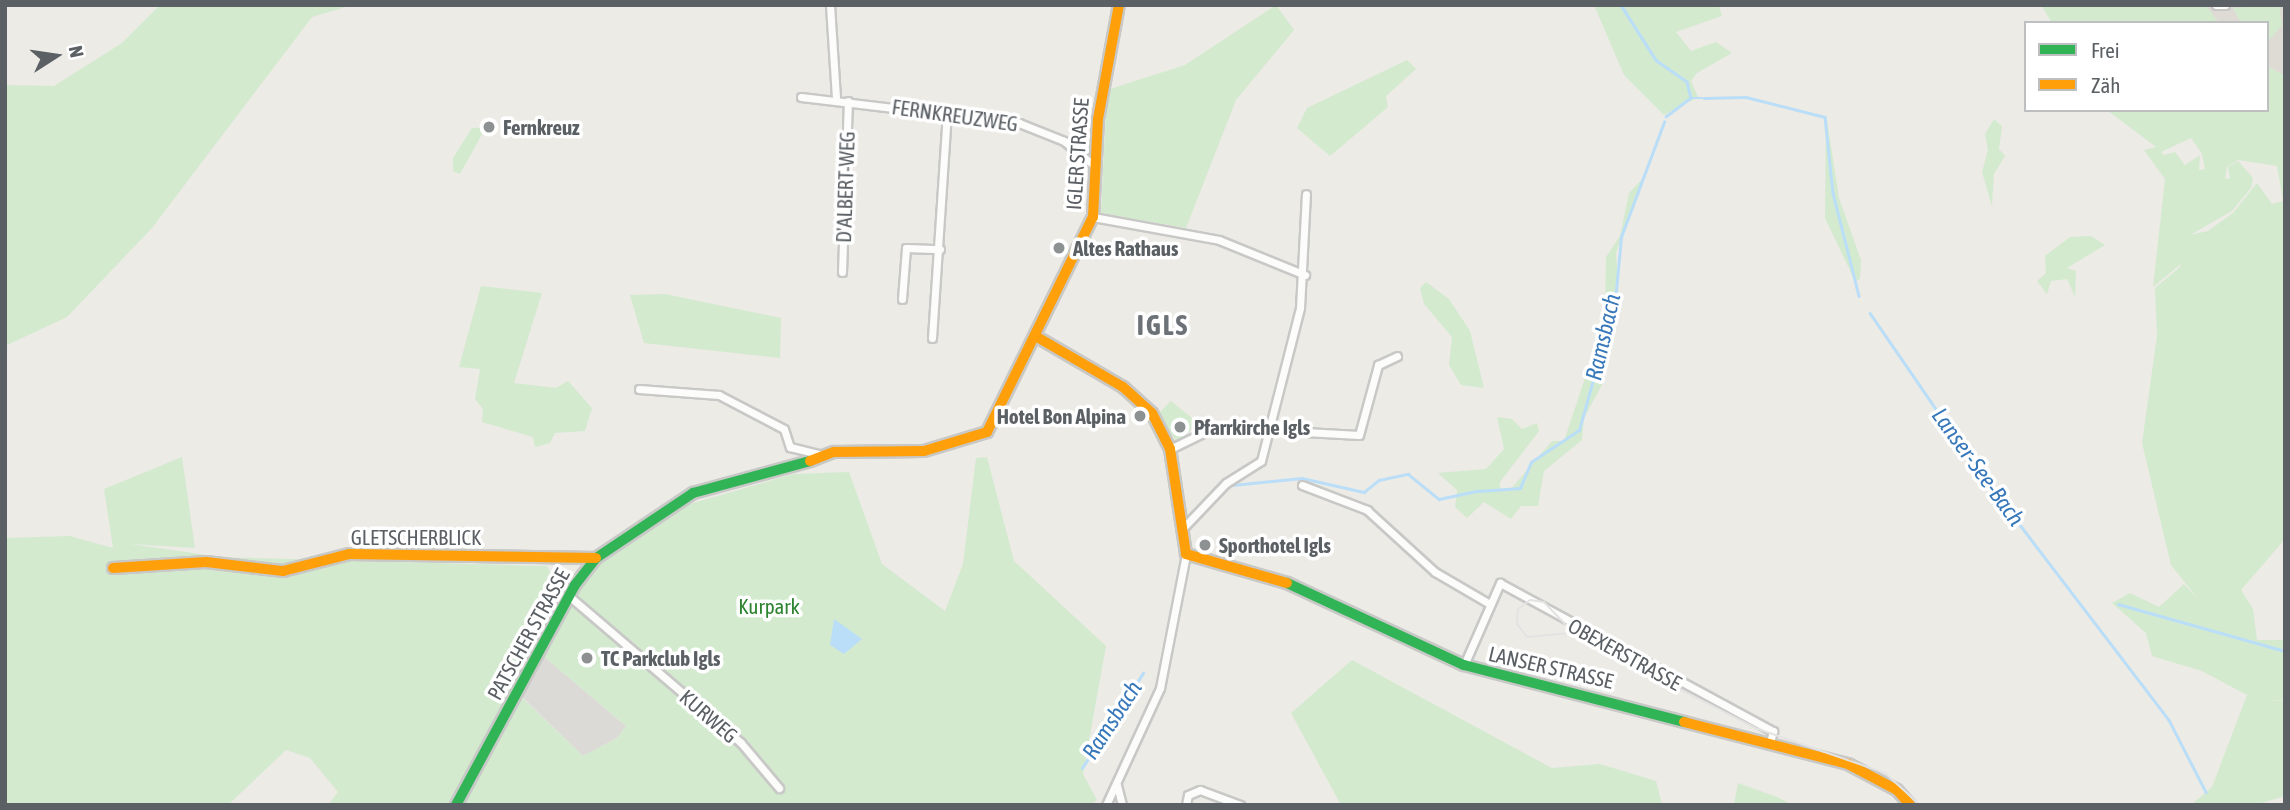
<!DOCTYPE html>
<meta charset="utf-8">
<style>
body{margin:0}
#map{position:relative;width:2290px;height:810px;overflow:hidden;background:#ecebe6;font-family:"Asap Condensed",sans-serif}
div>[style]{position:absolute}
.industrial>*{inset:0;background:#dcdad6}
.education>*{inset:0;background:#dddbd4}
.green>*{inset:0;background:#d3eacf}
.water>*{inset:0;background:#badef8}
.stream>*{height:2.5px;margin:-1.25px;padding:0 1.25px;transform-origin:1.25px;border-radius:1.25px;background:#badef8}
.roads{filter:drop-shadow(2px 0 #c8c8c7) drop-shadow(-2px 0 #c8c8c7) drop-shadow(0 2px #c8c8c7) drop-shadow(0 -2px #c8c8c7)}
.street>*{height:7px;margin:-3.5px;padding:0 3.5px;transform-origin:3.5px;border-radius:3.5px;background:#fcfcfb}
.fast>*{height:10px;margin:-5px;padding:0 5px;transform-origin:5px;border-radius:5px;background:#30b455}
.slow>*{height:10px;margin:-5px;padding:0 5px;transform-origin:5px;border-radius:5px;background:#ff9f0a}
.tram>*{height:2px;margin:-1px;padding:0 1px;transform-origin:1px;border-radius:1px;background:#e3e3e3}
.dots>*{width:19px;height:19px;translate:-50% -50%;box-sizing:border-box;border:4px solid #fff;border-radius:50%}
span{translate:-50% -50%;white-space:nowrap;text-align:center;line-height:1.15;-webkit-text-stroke:7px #fff;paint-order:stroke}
.street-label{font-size:21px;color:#5b6065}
.poi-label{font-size:21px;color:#5b6065;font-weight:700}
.left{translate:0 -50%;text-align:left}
.right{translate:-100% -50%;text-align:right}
.park-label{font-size:21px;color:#2d8330}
.water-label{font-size:23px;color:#3778ba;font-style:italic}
.district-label{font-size:28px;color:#6c7277;font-weight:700;letter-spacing:2px}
.frame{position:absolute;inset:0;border:7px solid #5b6065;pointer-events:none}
.legend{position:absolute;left:2024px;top:21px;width:245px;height:91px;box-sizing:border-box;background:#fff;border:2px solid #bdbfc1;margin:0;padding:9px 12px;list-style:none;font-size:21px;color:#5b6065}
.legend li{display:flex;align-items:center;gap:14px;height:35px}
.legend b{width:35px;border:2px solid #bdbfc1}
.north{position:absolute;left:21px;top:21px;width:70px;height:70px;-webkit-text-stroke:5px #fff;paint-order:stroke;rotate:78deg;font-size:19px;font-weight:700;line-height:28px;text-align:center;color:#5b6065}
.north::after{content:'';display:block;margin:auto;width:24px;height:32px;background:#5b6065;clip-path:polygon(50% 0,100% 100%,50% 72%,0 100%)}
</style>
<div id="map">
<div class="industrial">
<div style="clip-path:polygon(542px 655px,626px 726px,617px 738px,583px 756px,520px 695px)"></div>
</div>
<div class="education">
<div style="clip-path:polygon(2205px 5px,2285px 5px,2285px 76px,2267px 66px,2267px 23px,2219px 23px)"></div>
</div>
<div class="green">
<div style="clip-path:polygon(160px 5px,352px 5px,312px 17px,152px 228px,67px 317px,5px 346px,5px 85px,54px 86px,122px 43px)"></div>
<div style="clip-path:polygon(1276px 5px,1294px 30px,1236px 100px,1186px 228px,1101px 213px,1107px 90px,1185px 65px)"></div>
<div style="clip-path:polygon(1594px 5px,1719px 5px,1722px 16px,1676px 32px,1691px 51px,1716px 42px,1732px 53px,1697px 73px,1691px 81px,1698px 97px,1664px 115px,1624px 75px)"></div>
<div style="clip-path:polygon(2041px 5px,2196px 5px,2207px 7px,2219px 23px,2052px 23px)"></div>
<div style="clip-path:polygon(2279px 5px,2282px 25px,2267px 43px,2267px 23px,2241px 23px,2233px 8px)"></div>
<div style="clip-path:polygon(1407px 60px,1416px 69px,1386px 96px,1388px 107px,1330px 156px,1297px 128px,1307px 108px)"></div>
<div style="clip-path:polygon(evenodd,2267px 66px,2285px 76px,2285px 539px,2241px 590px,2253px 609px,2257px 640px,2285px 640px,2285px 700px,2271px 701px,2285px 701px,2285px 796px,2255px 805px,2191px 805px,2212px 787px,2247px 695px,2202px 671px,2152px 656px,2146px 633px,2112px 603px,2130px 593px,2159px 607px,2184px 584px,2198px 599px,2171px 565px,2142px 443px,2157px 336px,2155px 288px,2180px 267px,2181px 264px,2153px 287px,2165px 179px,2144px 150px,2156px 147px,2107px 110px,2267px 110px,2267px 66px,2191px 138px,2202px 154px,2205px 169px,2199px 170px,2200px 155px,2185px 165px,2175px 152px,2164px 155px,2161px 152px,2191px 138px,2267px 66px,2238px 160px,2277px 166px,2283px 201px,2272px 204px,2257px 183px,2233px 213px,2208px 231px,2190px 235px,2232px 211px,2251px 188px,2253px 178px,2238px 161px,2228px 167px,2230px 178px,2225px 179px,2227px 167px,2238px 160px)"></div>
<div style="clip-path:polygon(1826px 114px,1839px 198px,1861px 260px,1860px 279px,1855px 281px,1825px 218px)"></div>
<div style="clip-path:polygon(1994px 119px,2002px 126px,1999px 149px,2005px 156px,1994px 174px,1992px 206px,1982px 172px,1988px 150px,1985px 134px)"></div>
<div style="clip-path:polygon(486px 127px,460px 174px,453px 171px,453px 158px,472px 128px)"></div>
<div style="clip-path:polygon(1643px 178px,1616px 253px,1619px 301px,1601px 364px,1603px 383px,1584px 418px,1582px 440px,1544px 471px,1538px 506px,1521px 506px,1511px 519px,1484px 502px,1467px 518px,1455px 507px,1457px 490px,1438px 473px,1486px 469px,1504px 449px,1497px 417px,1512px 419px,1522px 429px,1537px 423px,1539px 431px,1500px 482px,1500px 491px,1509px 491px,1552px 441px,1564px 441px,1605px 318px,1606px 257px,1620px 236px,1629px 193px)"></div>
<div style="clip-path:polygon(2091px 236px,2105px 245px,2067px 268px,2076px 271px,2075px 297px,2067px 279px,2051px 281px,2047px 294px,2037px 281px,2046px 273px,2045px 256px,2070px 237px)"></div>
<div style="clip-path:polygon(1426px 282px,1449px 299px,1470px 331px,1484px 388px,1461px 385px,1449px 365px,1452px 337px,1424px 304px,1420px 288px)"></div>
<div style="clip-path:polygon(481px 286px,542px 293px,514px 383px,556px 388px,568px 381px,592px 408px,585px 431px,555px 433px,550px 443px,535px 447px,533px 437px,482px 422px,483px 409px,475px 399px,480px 369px,459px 367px)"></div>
<div style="clip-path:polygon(665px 294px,781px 318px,780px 358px,644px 343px,630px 295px)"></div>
<div style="clip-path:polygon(1171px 401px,1198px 423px,1178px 443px,1157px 415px)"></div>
<div style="clip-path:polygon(182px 457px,195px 548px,130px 544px,221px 557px,547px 566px,561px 593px,513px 689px,583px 756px,617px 738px,626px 726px,542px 655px,590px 574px,621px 547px,676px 508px,793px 474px,849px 472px,882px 564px,945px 611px,963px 564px,976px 458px,987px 457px,1014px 561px,1106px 646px,1083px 774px,1097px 800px,1090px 805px,328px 805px,338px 792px,310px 758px,286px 750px,228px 805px,5px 805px,5px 538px,70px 536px,113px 548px,104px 489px)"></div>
<div style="clip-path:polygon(1352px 660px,1552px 768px,1600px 764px,1656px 781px,1662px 805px,1341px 805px,1291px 713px)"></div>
<div style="clip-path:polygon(1738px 783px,1777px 797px,1793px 805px,1734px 805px)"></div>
</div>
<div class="water">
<div style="clip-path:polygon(834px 619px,862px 639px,844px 654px,830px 645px)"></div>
</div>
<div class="stream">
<div style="left:1621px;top:5px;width:65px;rotate:57.5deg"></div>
<div style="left:1656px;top:60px;width:38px;rotate:35deg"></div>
<div style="left:1687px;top:82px;width:16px;rotate:76deg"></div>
<div style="left:1691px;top:98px;width:31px;rotate:143deg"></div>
<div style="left:1691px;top:98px;width:11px"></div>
<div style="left:1704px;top:98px;width:42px;rotate:-1.4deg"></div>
<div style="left:1746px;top:97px;width:81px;rotate:14.2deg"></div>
<div style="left:1825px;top:117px;width:76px;rotate:84deg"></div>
<div style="left:1833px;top:193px;width:106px;rotate:75.8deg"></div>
<div style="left:1870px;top:313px;width:191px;rotate:55.5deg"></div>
<div style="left:1978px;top:470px;width:315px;rotate:52.6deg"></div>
<div style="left:2169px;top:720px;width:81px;rotate:62.8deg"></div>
<div style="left:1233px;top:485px;width:69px;rotate:-5.8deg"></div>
<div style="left:1302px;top:478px;width:64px;rotate:12.7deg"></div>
<div style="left:1364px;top:492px;width:19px;rotate:-39deg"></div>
<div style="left:1379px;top:480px;width:30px;rotate:-12deg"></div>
<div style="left:1408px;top:474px;width:40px;rotate:39deg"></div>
<div style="left:1479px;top:491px;width:41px;rotate:-4.2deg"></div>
<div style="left:1520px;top:488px;width:28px;rotate:-67deg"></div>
<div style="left:1531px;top:462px;width:58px;rotate:-33.7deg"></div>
<div style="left:1579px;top:430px;width:134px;rotate:-74.4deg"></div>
<div style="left:1615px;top:301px;width:64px;rotate:-84.6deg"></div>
<div style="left:1621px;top:237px;width:123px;rotate:-69.5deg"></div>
<div style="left:1439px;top:499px;width:40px;rotate:-12deg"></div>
<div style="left:2118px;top:604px;width:173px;rotate:15.7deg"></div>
<div style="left:1082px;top:768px;width:113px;rotate:-57.3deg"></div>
</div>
<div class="roads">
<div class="street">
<div style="left:830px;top:5px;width:94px;rotate:86.3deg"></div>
<div style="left:2216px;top:5px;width:9px"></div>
<div style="left:801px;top:97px;width:220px;rotate:6.8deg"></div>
<div style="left:1019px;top:123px;width:48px;rotate:21.8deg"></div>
<div style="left:1064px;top:141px;width:41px;rotate:39.1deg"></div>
<div style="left:1093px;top:217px;width:128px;rotate:10.3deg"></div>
<div style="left:1219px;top:240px;width:93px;rotate:22.1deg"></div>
<div style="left:842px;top:272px;width:171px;rotate:-88deg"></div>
<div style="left:902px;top:299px;width:51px;rotate:-85.5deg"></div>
<div style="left:906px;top:248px;width:34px;rotate:2deg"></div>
<div style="left:932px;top:338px;width:226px;rotate:-86.2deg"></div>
<div style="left:639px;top:389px;width:80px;rotate:4.3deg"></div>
<div style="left:719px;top:395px;width:73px;rotate:27.6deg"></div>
<div style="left:784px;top:429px;width:19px;rotate:72deg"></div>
<div style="left:790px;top:447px;width:34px;rotate:14deg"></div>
<div style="left:1170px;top:449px;width:50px;rotate:-26.1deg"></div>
<div style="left:1215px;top:427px;width:144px;rotate:3.2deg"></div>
<div style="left:1359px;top:435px;width:73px;rotate:-74.8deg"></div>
<div style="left:1378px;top:365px;width:21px;rotate:-25deg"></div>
<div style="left:1302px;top:485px;width:70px;rotate:21deg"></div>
<div style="left:1367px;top:510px;width:92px;rotate:42.4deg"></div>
<div style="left:1435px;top:572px;width:61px;rotate:30.3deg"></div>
<div style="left:1183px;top:528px;width:62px;rotate:-46.3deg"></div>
<div style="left:1226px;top:483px;width:41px;rotate:-32.2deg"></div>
<div style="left:1261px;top:461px;width:158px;rotate:-75.7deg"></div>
<div style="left:1300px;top:308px;width:114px;rotate:-87deg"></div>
<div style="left:569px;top:596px;width:226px;rotate:40.5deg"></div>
<div style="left:741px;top:743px;width:59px;rotate:49.8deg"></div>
<div style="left:1464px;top:665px;width:90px;rotate:-66.3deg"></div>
<div style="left:1500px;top:583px;width:311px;rotate:28.5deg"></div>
<div style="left:1773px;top:731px;width:11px;rotate:105deg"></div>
<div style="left:1117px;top:785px;width:21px;rotate:76deg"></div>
<div style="left:1106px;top:805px;width:129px;rotate:-65.2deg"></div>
<div style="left:1160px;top:688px;width:136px;rotate:-79deg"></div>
<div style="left:1186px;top:805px;width:10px;rotate:-79deg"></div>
<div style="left:1188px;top:795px;width:13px;rotate:-23deg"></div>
<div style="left:1200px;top:790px;width:43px;rotate:20.6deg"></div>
</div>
<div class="fast">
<div style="left:1287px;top:583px;width:195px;rotate:24.9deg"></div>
<div style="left:1464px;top:665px;width:227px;rotate:14.5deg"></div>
<div style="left:456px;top:805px;width:250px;rotate:-61.6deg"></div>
<div style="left:575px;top:585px;width:34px;rotate:-52deg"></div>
<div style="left:596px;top:558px;width:117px;rotate:-33.8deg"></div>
<div style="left:693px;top:493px;width:121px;rotate:-15.3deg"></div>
</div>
<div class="slow">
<div style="left:1037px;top:337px;width:99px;rotate:30.2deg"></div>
<div style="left:1123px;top:387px;width:39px;rotate:42deg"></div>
<div style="left:1152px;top:413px;width:40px;rotate:63.4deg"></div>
<div style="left:1170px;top:449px;width:106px;rotate:81.3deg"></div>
<div style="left:1186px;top:554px;width:105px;rotate:16deg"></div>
<div style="left:810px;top:461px;width:26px;rotate:-21deg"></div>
<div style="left:834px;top:452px;width:90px;rotate:-0.6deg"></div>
<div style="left:924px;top:451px;width:66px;rotate:-16.8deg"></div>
<div style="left:987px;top:432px;width:240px;rotate:-63.8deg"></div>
<div style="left:1093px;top:217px;width:98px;rotate:-87.1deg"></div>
<div style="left:1098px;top:119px;width:116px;rotate:-79.6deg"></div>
<div style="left:113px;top:568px;width:93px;rotate:-3.7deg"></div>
<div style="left:206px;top:562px;width:78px;rotate:6.7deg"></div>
<div style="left:283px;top:571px;width:68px;rotate:-14.4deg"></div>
<div style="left:349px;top:554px;width:247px;rotate:0.9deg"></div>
<div style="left:1684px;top:722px;width:169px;rotate:14.4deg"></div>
<div style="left:1848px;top:764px;width:55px;rotate:28deg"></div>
<div style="left:1897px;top:790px;width:20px;rotate:49deg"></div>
</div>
</div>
<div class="tram">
<div style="left:1627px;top:662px;width:70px;rotate:-149deg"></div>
<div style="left:1567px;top:626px;width:33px;rotate:-134deg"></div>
<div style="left:1544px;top:602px;width:14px;rotate:-172deg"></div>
<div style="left:1530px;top:600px;width:15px;rotate:143deg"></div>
<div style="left:1518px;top:609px;width:15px;rotate:94deg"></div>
<div style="left:1517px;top:624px;width:16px;rotate:52deg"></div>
<div style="left:1527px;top:637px;width:43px;rotate:-5.3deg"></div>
<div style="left:1570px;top:633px;width:211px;rotate:27.1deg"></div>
<div style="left:1758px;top:729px;width:134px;rotate:19.1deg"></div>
<div style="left:1885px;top:773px;width:47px;rotate:42.4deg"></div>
</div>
<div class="dots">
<div style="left:489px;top:127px;background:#8e9192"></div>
<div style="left:1059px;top:248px;background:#8e9192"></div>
<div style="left:1140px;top:416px;background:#8e9192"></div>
<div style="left:1180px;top:427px;background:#8e9192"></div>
<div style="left:1205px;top:545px;background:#8e9192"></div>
<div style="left:587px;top:658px;background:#8e9192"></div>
</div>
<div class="street-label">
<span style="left:955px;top:115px;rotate:8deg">FERNKREUZWEG</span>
<span style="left:1077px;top:154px;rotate:-86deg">IGLER STRASSE</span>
<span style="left:845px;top:187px;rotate:-88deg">D'ALBERT-WEG</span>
<span style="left:416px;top:537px">GLETSCHERBLICK</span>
<span style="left:528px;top:634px;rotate:-61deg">PATSCHER STRASSE</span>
<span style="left:1625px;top:654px;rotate:29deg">OBEXERSTRASSE</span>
<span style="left:1551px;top:667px;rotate:13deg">LANSER STRASSE</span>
<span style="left:709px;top:716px;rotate:41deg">KURWEG</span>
</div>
<div class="poi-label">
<span class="left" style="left:503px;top:127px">Fernkreuz</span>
<span class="left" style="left:1073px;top:248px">Altes Rathaus</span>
<span class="right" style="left:1126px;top:416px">Hotel Bon Alpina</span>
<span class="left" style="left:1194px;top:427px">Pfarrkirche Igls</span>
<span class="left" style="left:1219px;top:545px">Sporthotel Igls</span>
<span class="left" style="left:601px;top:658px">TC Parkclub Igls</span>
</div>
<div class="park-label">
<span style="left:769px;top:606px">Kurpark</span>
</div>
<div class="water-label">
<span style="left:1603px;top:337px;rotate:-77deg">Ramsbach</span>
<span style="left:1978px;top:467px;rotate:54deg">Lanser-See-Bach</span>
<span style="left:1112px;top:720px;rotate:-57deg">Ramsbach</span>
</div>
<div class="district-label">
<span style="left:1163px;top:325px">IGLS</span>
</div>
<div class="frame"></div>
<ul class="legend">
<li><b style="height:9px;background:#30b455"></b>Frei</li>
<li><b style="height:9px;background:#ff9f0a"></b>Zäh</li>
</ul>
<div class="north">N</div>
</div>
